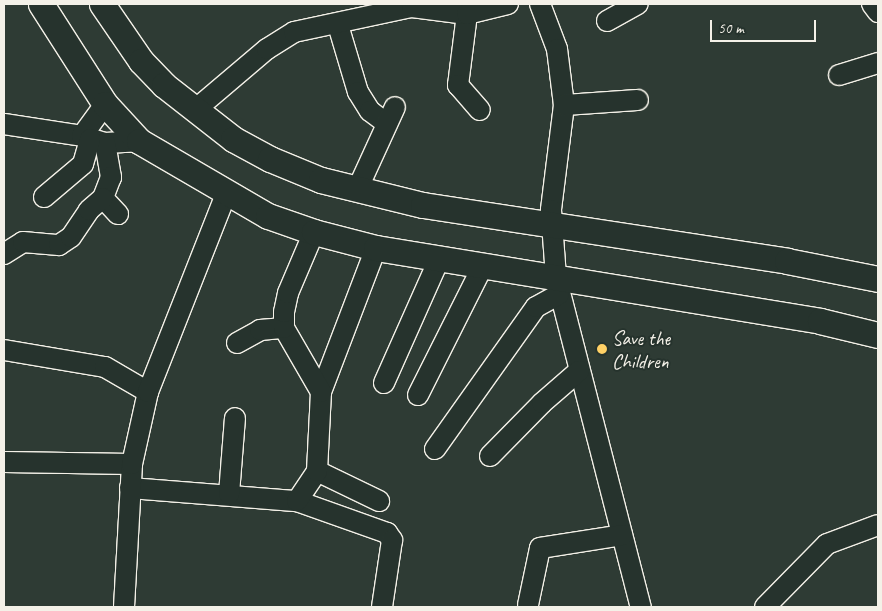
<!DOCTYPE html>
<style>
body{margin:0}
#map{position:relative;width:882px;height:611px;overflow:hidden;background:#2e3b34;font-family:Caveat,sans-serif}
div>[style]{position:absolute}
.roads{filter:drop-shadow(1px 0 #f4f1e8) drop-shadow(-1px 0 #f4f1e8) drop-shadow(0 1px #f4f1e8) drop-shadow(0 -1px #f4f1e8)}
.minor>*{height:20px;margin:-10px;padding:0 10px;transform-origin:10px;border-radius:10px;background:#26332d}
.major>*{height:25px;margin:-12.5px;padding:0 12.5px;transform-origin:12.5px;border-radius:12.5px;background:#26332d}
.dots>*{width:14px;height:14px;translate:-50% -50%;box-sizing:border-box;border:2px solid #26332d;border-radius:50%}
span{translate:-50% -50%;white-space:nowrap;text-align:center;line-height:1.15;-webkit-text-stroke:4px #26332d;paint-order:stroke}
.poi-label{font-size:20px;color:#f4f1e8}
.left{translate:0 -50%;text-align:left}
.frame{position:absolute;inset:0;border:5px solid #f4f1e8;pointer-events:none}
.scale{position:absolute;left:710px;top:20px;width:106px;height:22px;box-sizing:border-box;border:2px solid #f4f1e8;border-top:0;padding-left:6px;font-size:15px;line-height:18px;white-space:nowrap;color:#f4f1e8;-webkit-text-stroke:4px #26332d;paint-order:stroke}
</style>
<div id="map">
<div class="roads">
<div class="minor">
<div style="left:540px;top:4px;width:48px;rotate:69.3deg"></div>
<div style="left:557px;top:49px;width:56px;rotate:82.9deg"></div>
<div style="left:564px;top:105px;width:106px;rotate:97.1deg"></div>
<div style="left:551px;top:210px;width:67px;rotate:85.7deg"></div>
<div style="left:556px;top:277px;width:341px;rotate:75.6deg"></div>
<div style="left:872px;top:4px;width:10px;rotate:53deg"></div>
<div style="left:467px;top:14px;width:72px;rotate:97.2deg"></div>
<div style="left:458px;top:85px;width:33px;rotate:49deg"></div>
<div style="left:607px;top:21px;width:35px;rotate:-29deg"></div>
<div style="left:338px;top:25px;width:70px;rotate:73.4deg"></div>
<div style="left:358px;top:92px;width:22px;rotate:58deg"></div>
<div style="left:370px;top:111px;width:21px;rotate:37deg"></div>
<div style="left:839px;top:75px;width:41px;rotate:-17.1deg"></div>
<div style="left:564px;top:105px;width:74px;rotate:-3.9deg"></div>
<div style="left:195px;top:110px;width:94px;rotate:-40.3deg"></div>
<div style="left:267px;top:49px;width:32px;rotate:-32deg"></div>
<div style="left:294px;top:32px;width:121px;rotate:-12deg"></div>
<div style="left:412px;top:7px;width:55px;rotate:7.3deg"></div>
<div style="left:467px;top:14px;width:42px;rotate:-13.7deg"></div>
<div style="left:4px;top:124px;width:79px;rotate:8.7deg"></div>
<div style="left:82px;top:136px;width:24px;rotate:17deg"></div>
<div style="left:105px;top:143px;width:34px;rotate:-3deg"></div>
<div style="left:82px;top:136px;width:39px;rotate:-54deg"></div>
<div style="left:105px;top:143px;width:35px;rotate:80deg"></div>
<div style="left:111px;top:177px;width:22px;rotate:111deg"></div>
<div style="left:103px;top:198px;width:22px;rotate:47deg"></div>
<div style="left:357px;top:190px;width:91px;rotate:-65.4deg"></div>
<div style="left:44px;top:197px;width:51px;rotate:-40.2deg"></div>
<div style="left:83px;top:164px;width:26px;rotate:-74deg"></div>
<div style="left:4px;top:254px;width:22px;rotate:-32deg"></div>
<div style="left:23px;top:242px;width:36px;rotate:5deg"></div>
<div style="left:59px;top:245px;width:14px;rotate:-34deg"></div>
<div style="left:71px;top:237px;width:32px;rotate:-56deg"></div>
<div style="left:89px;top:210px;width:18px;rotate:-41deg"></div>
<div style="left:237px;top:343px;width:26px;rotate:-29deg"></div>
<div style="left:260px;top:330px;width:24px;rotate:-5deg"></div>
<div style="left:4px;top:350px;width:102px;rotate:9.6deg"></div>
<div style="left:105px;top:367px;width:50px;rotate:30.2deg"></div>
<div style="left:384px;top:383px;width:138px;rotate:-66deg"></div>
<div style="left:321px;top:392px;width:154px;rotate:-69.1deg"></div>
<div style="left:418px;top:395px;width:144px;rotate:-63.3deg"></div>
<div style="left:435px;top:449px;width:174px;rotate:-54.6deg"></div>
<div style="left:536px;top:307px;width:26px;rotate:-29deg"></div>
<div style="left:490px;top:456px;width:74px;rotate:-45.5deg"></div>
<div style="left:542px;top:403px;width:49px;rotate:-40.9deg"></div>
<div style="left:4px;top:462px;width:128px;rotate:0.9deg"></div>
<div style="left:317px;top:471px;width:69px;rotate:25.8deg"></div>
<div style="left:130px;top:488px;width:168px;rotate:4.5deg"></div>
<div style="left:297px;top:501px;width:96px;rotate:19.6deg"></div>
<div style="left:387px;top:533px;width:9px;rotate:54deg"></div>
<div style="left:392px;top:540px;width:68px;rotate:98.5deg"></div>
<div style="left:229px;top:494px;width:76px;rotate:-85.5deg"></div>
<div style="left:297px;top:501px;width:36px;rotate:-56deg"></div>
<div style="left:317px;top:471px;width:79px;rotate:-87.1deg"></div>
<div style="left:321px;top:392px;width:74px;rotate:-120deg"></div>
<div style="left:284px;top:328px;width:16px;rotate:-90deg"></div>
<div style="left:284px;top:312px;width:19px;rotate:-78deg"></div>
<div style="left:288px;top:293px;width:66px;rotate:-66.9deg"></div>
<div style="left:528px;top:605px;width:58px;rotate:-78.1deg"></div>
<div style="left:540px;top:548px;width:83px;rotate:-9deg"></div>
<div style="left:124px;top:607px;width:143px;rotate:-86.8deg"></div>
<div style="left:132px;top:464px;width:74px;rotate:-77.5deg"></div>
<div style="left:148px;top:392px;width:213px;rotate:-68.5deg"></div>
<div style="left:765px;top:607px;width:88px;rotate:-45.5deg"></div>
<div style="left:827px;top:544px;width:54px;rotate:-20.4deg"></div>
</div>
<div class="major">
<div style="left:41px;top:4px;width:119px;rotate:57.4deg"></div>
<div style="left:105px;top:104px;width:50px;rotate:47.4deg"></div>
<div style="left:139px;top:141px;width:149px;rotate:30.2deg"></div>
<div style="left:268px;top:216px;width:49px;rotate:19.2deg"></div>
<div style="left:314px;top:232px;width:64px;rotate:14.5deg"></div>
<div style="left:376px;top:248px;width:450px;rotate:9.3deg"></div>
<div style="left:820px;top:321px;width:60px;rotate:13.6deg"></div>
<div style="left:102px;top:4px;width:69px;rotate:55.6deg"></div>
<div style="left:141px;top:61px;width:33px;rotate:46deg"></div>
<div style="left:164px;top:85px;width:88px;rotate:38deg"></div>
<div style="left:233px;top:139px;width:42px;rotate:28.4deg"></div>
<div style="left:270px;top:159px;width:55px;rotate:22.4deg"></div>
<div style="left:321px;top:180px;width:105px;rotate:13.8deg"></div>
<div style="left:423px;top:205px;width:368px;rotate:8.7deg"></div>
<div style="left:787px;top:261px;width:93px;rotate:11.2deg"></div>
</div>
</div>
<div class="dots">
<div style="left:602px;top:349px;background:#ffd166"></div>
</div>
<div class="poi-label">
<span class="left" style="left:612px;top:350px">Save the<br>Children</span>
</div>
<div class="frame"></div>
<div class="scale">50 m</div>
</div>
